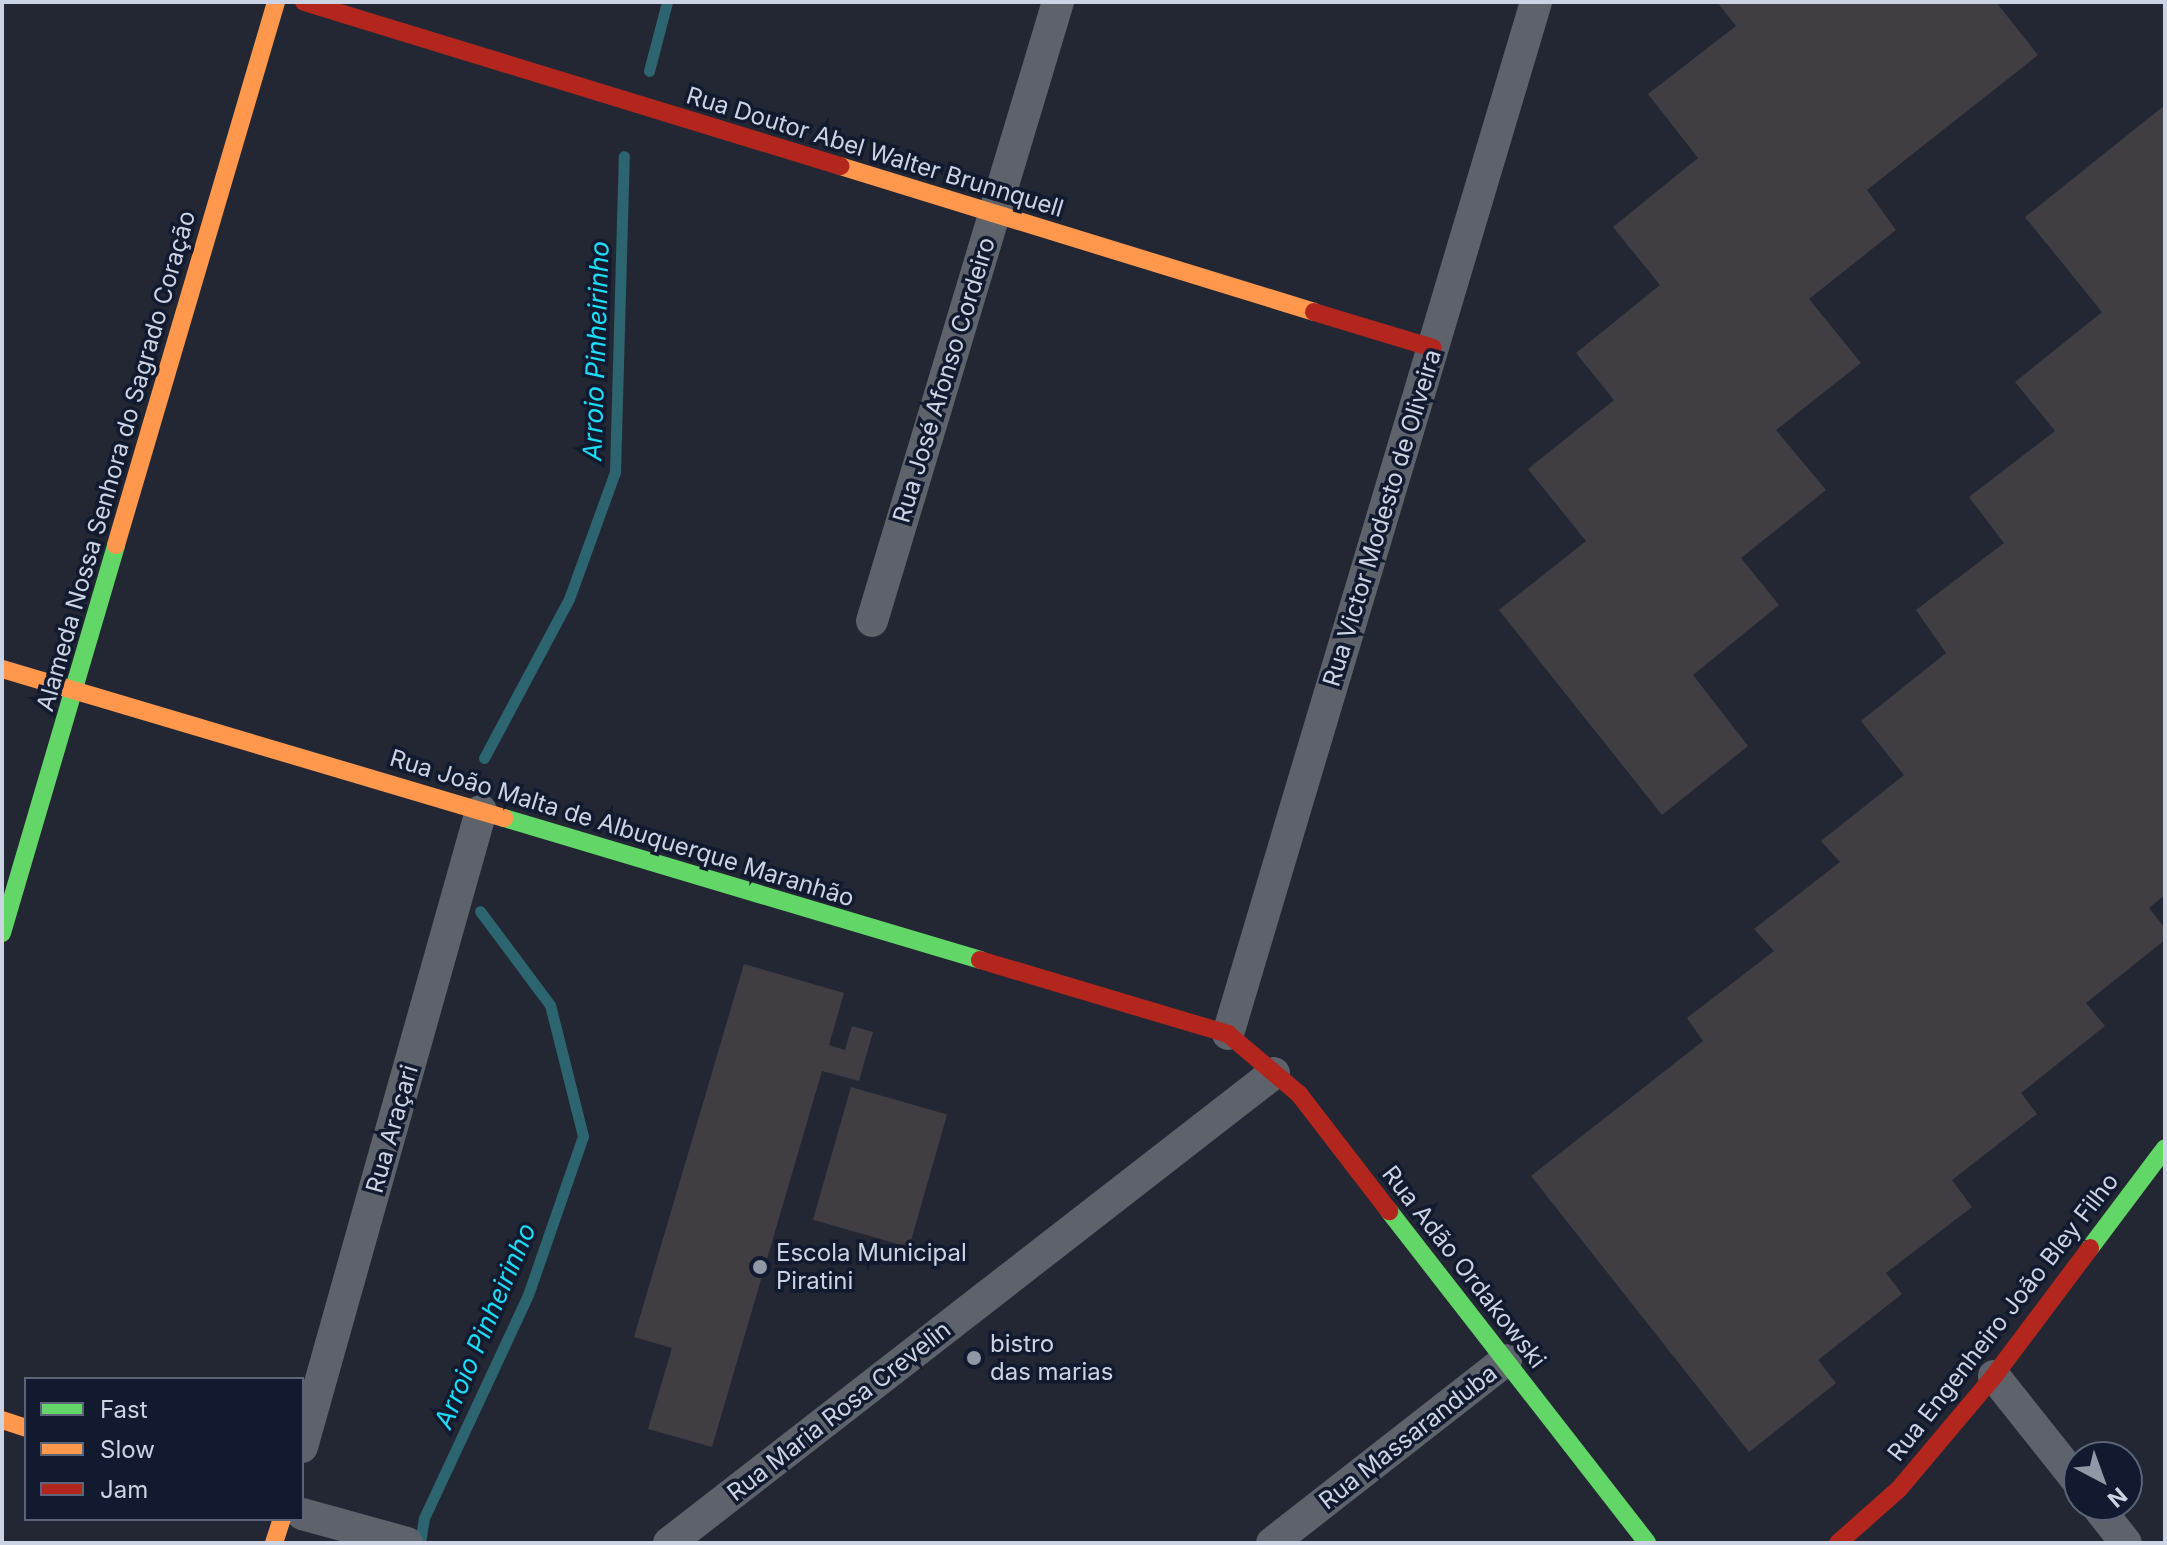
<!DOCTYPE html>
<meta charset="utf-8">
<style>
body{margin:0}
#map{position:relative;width:2167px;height:1545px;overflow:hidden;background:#222733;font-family:Inter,sans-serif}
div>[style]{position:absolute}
.stream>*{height:11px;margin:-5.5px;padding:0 5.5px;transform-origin:5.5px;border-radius:5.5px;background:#2c656f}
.building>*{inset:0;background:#413e43;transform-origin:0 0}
.street>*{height:32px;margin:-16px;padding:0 16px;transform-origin:16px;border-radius:16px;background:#5d626b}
.fast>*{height:18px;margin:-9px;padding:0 9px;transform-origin:9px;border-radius:9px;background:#63d668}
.slow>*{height:18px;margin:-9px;padding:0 9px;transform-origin:9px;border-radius:9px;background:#ff974d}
.jam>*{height:18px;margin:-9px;padding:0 9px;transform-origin:9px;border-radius:9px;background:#b3261e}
.dots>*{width:22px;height:22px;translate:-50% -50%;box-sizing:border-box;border:4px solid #121a30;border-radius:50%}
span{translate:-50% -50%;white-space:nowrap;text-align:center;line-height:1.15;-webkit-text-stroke:7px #121a30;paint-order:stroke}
.street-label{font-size:24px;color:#ccd3e2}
.poi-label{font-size:24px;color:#ccd3e2}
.left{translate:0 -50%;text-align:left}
.water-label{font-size:26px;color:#1ddcf5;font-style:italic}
.frame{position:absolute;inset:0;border:4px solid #ccd3e2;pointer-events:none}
.legend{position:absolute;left:24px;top:1377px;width:280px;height:144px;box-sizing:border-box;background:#121a30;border:2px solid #5c6477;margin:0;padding:10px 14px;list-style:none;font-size:24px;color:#ccd3e2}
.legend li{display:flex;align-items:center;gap:16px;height:40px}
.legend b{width:40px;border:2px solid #5c6477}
.north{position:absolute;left:2063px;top:1441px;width:80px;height:80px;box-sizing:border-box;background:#121a30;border:2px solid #5c6477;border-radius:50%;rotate:139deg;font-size:22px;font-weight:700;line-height:32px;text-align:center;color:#ccd3e2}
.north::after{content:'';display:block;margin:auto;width:28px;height:36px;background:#9097a5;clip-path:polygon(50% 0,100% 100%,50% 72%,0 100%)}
</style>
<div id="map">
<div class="stream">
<div style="left:649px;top:71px;width:71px;rotate:-75.4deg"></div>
<div style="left:484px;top:758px;width:180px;rotate:-61.9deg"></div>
<div style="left:569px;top:599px;width:135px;rotate:-70.1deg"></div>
<div style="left:615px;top:472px;width:316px;rotate:-88.4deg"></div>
<div style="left:420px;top:1543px;width:25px;rotate:-81deg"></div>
<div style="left:424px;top:1518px;width:246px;rotate:-65deg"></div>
<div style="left:528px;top:1295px;width:168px;rotate:-70.9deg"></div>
<div style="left:583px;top:1136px;width:135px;rotate:-104.1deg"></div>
<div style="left:550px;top:1005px;width:117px;rotate:-126.7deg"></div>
</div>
<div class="building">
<div style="clip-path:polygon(1717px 2px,1996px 2px,2038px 55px,1867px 190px,1896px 230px,1809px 299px,1861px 363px,1776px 430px,1826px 490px,1741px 558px,1779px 605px,1693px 675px,1748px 746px,1662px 815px,1499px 610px,1586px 541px,1528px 469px,1614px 400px,1576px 353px,1660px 285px,1613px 227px,1698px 158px,1648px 94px,1736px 26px)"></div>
<div style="clip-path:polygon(2165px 105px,2165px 895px,2149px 908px,2165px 928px,2165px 940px,2086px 1003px,2105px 1026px,2021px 1093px,2037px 1114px,1952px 1180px,1972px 1207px,1886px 1273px,1902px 1294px,1818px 1360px,1836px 1383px,1749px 1452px,1531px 1176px,1703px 1041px,1687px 1018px,1774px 951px,1754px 929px,1840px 862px,1821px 841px,1904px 775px,1861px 721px,1946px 653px,1916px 610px,2004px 543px,1969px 497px,2055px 431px,2015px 382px,2102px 312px,2025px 217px)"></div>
<div style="clip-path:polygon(744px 964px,844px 993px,829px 1045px,845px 1050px,852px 1026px,873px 1032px,859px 1081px,822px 1071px,712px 1447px,648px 1429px,672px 1348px,634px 1337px)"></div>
<div style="left:851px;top:1087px;width:100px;height:138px;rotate:16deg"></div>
</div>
<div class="street">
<div style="left:872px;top:621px;width:646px;rotate:-73.28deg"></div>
<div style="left:1228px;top:1034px;width:1077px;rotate:-73.38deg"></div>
<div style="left:1994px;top:1376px;width:137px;rotate:51.5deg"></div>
<div style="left:302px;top:1447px;width:661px;rotate:-74.28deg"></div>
<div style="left:2096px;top:1505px;width:48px;rotate:51.7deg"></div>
<div style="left:302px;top:1514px;width:109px;rotate:15.4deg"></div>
<div style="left:669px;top:1543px;width:766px;rotate:-37.84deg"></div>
<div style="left:1272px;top:1543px;width:297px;rotate:-38deg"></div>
</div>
<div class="fast">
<div style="left:504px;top:818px;width:497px;rotate:16.6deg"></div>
<div style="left:2px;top:933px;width:404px;rotate:-73.6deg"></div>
<div style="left:1389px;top:1211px;width:420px;rotate:52.1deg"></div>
<div style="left:2090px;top:1248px;width:125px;rotate:-53.1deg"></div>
</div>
<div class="slow">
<div style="left:840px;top:166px;width:496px;rotate:17.1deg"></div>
<div style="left:116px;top:545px;width:566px;rotate:-73.58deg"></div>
<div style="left:2px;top:669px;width:524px;rotate:16.53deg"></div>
<div style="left:2px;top:1420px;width:25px;rotate:18deg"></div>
<div style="left:274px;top:1543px;width:25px;rotate:-72deg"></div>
</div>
<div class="jam">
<div style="left:304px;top:2px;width:561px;rotate:17.01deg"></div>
<div style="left:1314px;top:312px;width:124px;rotate:16.8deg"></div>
<div style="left:980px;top:960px;width:259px;rotate:16.6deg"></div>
<div style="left:1228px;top:1034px;width:93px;rotate:40.2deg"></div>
<div style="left:1299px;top:1094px;width:148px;rotate:52.4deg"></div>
<div style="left:1838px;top:1543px;width:81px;rotate:-41.5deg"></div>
<div style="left:1899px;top:1489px;width:148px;rotate:-49.9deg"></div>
<div style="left:1994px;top:1376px;width:160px;rotate:-53.1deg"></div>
</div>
<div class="dots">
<div style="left:760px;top:1267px;background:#9097a5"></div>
<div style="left:974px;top:1358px;background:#9097a5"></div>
</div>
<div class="street-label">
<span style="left:875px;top:152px;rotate:17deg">Rua Doutor Abel Walter Brunnquell</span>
<span style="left:944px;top:380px;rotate:-73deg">Rua José Afonso Cordeiro</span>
<span style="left:116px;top:461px;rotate:-74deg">Alameda Nossa Senhora do Sagrado Coração</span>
<span style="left:1382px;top:518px;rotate:-73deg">Rua Victor Modesto de Oliveira</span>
<span style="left:622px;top:828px;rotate:17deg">Rua João Malta de Albuquerque Maranhão</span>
<span style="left:392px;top:1129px;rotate:-74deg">Rua Araçari</span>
<span style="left:1464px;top:1267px;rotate:52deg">Rua Adão Ordakowski</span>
<span style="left:2003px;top:1317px;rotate:-52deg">Rua Engenheiro João Bley Filho</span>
<span style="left:839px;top:1411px;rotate:-38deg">Rua Maria Rosa Crevelin</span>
<span style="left:1408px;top:1437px;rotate:-38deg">Rua Massaranduba</span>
</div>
<div class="poi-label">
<span class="left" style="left:776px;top:1267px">Escola Municipal<br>Piratini</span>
<span class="left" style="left:990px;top:1358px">bistro<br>das marias</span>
</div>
<div class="water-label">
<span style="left:596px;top:351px;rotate:-88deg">Arroio Pinheirinho</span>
<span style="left:485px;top:1326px;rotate:-67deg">Arroio Pinheirinho</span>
</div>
<div class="frame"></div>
<ul class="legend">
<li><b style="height:10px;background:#63d668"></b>Fast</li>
<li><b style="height:10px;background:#ff974d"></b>Slow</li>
<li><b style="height:10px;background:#b3261e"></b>Jam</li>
</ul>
<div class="north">N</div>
</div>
